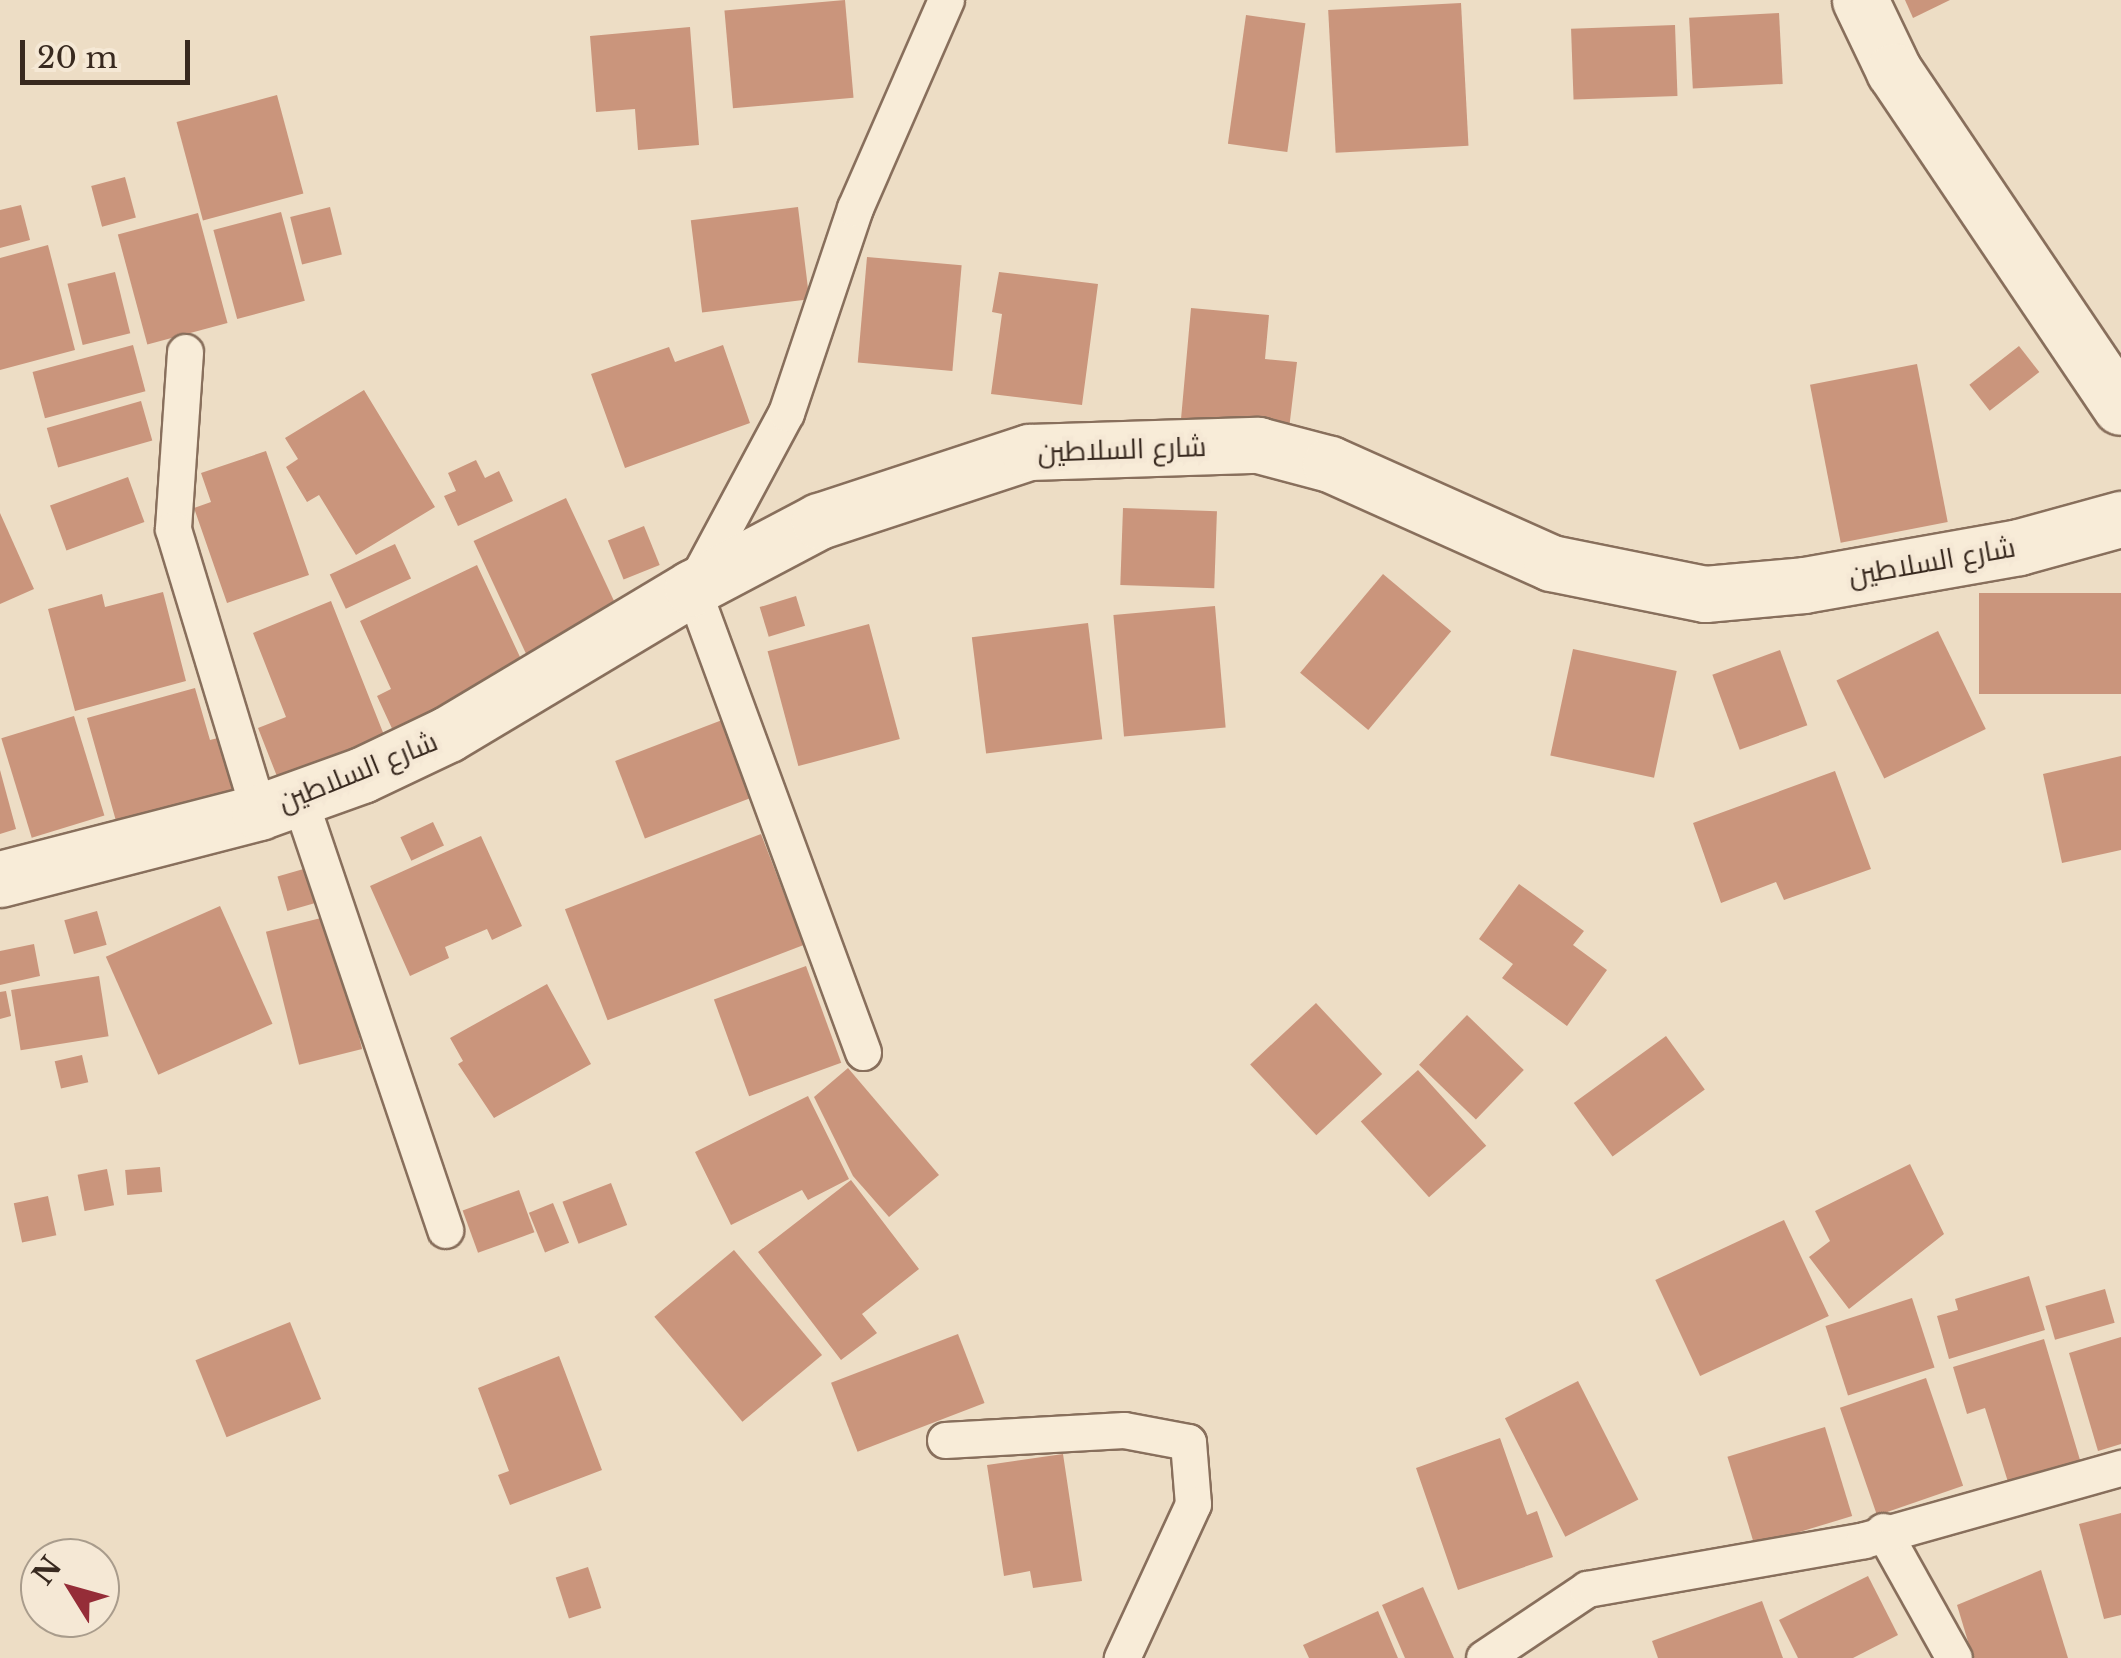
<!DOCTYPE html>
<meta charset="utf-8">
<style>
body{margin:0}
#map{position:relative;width:2121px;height:1658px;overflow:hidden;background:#edddc5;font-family:"Libre Baskerville",Cairo,serif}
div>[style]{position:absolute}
.building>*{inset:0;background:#ca957c;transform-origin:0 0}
.roads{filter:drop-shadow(2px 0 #886f5c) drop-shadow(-2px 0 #886f5c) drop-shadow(0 2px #886f5c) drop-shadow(0 -2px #886f5c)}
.lane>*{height:35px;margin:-17.5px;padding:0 17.5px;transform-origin:17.5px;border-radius:17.5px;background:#f8ecd8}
.street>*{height:55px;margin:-27.5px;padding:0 27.5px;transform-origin:27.5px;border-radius:27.5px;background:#f8ecd8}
.secondary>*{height:55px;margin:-27.5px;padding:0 27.5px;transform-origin:27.5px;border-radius:27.5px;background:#f8ecd8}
span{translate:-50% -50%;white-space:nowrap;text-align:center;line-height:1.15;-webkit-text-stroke:9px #f5e8d5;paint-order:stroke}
.street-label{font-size:28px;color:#38291f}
.north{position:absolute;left:20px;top:1538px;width:100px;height:100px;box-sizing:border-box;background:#f5e8d5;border:2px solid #a99c8c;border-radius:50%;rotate:307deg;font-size:28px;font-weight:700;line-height:40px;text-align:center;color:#38291f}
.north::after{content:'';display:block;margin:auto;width:35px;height:45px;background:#952d38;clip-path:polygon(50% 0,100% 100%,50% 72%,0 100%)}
.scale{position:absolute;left:20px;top:40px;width:170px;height:45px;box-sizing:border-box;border:5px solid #38291f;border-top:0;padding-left:12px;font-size:30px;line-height:35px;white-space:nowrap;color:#38291f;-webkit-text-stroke:8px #f5e8d5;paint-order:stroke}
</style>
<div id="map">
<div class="building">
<div style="left:845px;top:0;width:98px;height:121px;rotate:85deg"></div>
<div style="clip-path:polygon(1905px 0,1950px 0,1913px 18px)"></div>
<div style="left:1461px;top:3px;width:143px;height:133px;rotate:87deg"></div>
<div style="left:1779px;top:13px;width:71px;height:90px;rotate:87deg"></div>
<div style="left:1246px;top:15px;width:60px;height:130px;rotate:8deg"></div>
<div style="left:1675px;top:25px;width:71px;height:104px;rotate:88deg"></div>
<div style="clip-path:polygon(690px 27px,699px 145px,638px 150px,635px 109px,596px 112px,590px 36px)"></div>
<div style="left:277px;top:95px;width:102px;height:104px;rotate:75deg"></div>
<div style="left:125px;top:177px;width:42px;height:35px;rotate:75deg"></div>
<div style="clip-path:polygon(21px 205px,30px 240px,0 248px,0 210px)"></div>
<div style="left:330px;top:207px;width:49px;height:41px;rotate:76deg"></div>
<div style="left:798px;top:207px;width:93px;height:108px;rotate:83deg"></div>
<div style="left:281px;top:212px;width:92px;height:70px;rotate:75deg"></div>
<div style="left:198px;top:213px;width:114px;height:83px;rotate:75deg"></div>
<div style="clip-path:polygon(48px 245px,75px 350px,0 370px,0 258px)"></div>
<div style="left:867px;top:257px;width:95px;height:106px;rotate:5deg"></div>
<div style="left:115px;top:272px;width:63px;height:49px;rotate:76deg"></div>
<div style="clip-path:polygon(999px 272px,1098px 284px,1082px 405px,991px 394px,1002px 314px,992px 312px)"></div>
<div style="clip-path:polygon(1191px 308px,1269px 315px,1265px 359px,1297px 362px,1289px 429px,1181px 419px)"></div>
<div style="left:133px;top:345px;width:48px;height:104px;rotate:75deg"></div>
<div style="clip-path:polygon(723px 345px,750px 423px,625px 468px,591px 374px,669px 347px,675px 362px)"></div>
<div style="left:2019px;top:346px;width:33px;height:63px;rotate:52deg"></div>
<div style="left:1917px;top:364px;width:161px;height:109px;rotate:79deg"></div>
<div style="clip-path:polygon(364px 390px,435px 507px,356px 555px,319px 495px,307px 502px,286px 467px,298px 459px,285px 438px)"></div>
<div style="left:141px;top:401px;width:41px;height:98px;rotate:74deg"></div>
<div style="clip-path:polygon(266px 451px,309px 575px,227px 603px,194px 508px,211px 502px,201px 473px)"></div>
<div style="clip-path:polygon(476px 460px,485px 478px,499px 471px,513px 501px,458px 526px,444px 496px,456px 491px,448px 473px)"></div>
<div style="left:128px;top:477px;width:48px;height:83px;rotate:70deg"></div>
<div style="left:566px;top:498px;width:130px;height:102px;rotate:65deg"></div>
<div style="left:1123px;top:508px;width:94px;height:77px;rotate:2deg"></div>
<div style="clip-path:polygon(0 513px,34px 589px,0 604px)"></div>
<div style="left:644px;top:526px;width:42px;height:39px;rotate:68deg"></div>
<div style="left:395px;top:544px;width:38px;height:72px;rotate:65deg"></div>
<div style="clip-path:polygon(477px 565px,527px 672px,395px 735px,377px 696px,391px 689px,360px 621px)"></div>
<div style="left:1383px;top:574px;width:89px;height:129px;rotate:40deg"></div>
<div style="clip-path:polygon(163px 592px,186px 681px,75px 711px,48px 609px,102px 594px,105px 607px)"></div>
<div style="left:2121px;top:593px;width:101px;height:142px;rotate:90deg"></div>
<div style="left:796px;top:596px;width:31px;height:38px;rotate:73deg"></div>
<div style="clip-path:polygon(331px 601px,386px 740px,280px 784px,258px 728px,286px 717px,253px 633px)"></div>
<div style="left:1215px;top:606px;width:122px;height:102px;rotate:85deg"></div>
<div style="left:1088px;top:623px;width:117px;height:117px;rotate:83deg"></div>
<div style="left:869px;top:624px;width:119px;height:105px;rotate:75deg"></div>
<div style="left:1938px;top:631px;width:109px;height:113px;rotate:64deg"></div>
<div style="left:1573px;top:649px;width:106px;height:109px;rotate:12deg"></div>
<div style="left:1780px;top:650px;width:80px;height:72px;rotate:70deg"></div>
<div style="clip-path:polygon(195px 688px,210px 740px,222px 737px,238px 794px,118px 828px,87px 718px)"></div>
<div style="left:74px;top:716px;width:104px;height:76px;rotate:73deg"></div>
<div style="left:730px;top:717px;width:83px;height:123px;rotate:69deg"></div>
<div style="clip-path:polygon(2121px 756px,2121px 850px,2062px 863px,2043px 774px)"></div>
<div style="clip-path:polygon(0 770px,16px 829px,0 834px)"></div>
<div style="clip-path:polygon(1835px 771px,1871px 869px,1784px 900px,1776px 882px,1721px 903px,1693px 823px)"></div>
<div style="left:433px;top:822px;width:26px;height:36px;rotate:65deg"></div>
<div style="left:761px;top:834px;width:119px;height:210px;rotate:69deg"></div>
<div style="clip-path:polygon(481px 836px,522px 926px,492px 940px,487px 929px,445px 947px,449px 958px,410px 976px,370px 886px)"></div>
<div style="left:314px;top:866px;width:36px;height:38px;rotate:74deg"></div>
<div style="clip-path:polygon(1519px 884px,1584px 931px,1573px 945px,1607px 970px,1567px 1026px,1502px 978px,1513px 964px,1479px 939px)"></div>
<div style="left:220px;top:906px;width:129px;height:125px;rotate:66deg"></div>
<div style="left:97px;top:911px;width:35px;height:34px;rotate:74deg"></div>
<div style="left:329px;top:916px;width:137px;height:65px;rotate:76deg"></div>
<div style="clip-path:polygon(34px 944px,40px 976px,0 985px,0 951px)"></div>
<div style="left:806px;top:966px;width:103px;height:98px;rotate:70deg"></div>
<div style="left:99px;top:976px;width:61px;height:89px;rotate:81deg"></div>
<div style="clip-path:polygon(547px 984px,591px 1064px,494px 1118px,458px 1064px,463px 1061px,450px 1038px)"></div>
<div style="clip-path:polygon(6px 991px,11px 1016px,0 1019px,0 992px)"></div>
<div style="left:1316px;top:1003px;width:97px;height:90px;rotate:47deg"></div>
<div style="left:1467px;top:1015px;width:79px;height:69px;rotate:44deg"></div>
<div style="left:1666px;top:1036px;width:66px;height:114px;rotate:54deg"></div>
<div style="left:82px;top:1055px;width:28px;height:28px;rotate:77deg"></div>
<div style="clip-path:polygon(848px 1068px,939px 1175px,889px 1217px,853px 1176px,814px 1097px)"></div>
<div style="left:1418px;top:1070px;width:102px;height:77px;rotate:48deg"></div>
<div style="clip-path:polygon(808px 1096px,849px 1179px,808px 1200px,802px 1190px,731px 1225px,695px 1152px)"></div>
<div style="clip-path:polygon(1910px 1164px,1944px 1234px,1849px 1309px,1809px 1257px,1830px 1241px,1815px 1211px)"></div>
<div style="left:160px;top:1167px;width:25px;height:35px;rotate:85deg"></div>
<div style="left:107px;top:1169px;width:37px;height:30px;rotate:79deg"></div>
<div style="clip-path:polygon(851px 1180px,919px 1269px,862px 1314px,877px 1333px,841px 1360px,758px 1252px)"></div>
<div style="left:611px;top:1183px;width:45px;height:52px;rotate:69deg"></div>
<div style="left:519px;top:1190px;width:45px;height:60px;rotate:70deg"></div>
<div style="left:48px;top:1196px;width:40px;height:35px;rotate:78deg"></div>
<div style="left:553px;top:1203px;width:43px;height:26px;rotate:68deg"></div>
<div style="left:1784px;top:1220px;width:106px;height:142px;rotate:65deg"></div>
<div style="left:734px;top:1250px;width:137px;height:104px;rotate:50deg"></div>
<div style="clip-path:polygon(2029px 1276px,2045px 1330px,1949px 1359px,1937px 1316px,1958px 1310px,1955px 1299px)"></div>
<div style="left:2105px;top:1289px;width:35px;height:62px;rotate:74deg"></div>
<div style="left:1912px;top:1298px;width:73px;height:91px;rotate:72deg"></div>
<div style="left:290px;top:1322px;width:83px;height:102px;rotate:68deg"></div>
<div style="left:958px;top:1334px;width:74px;height:136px;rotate:69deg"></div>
<div style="clip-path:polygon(2121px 1337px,2121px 1444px,2098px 1451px,2069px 1353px)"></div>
<div style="clip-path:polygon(2044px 1339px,2080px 1460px,2008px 1482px,1985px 1408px,1967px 1414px,1953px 1367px)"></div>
<div style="clip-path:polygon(559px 1356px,602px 1470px,510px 1505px,498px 1475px,509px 1471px,478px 1388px)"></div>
<div style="left:1926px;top:1378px;width:114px;height:91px;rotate:71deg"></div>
<div style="left:1578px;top:1381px;width:133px;height:82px;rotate:63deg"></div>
<div style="left:1825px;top:1427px;width:93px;height:102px;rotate:73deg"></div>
<div style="clip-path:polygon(1500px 1438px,1527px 1515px,1537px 1511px,1553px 1557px,1458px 1590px,1416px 1468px)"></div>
<div style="clip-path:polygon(1063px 1454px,1082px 1581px,1033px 1588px,1030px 1571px,1004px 1576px,987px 1465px)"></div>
<div style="clip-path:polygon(2121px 1513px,2121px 1615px,2104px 1619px,2079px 1524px)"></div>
<div style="left:588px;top:1567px;width:43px;height:34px;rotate:72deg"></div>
<div style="clip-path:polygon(2041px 1570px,2068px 1658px,1973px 1658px,1957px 1605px)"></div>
<div style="clip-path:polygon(1868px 1576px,1898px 1635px,1853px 1658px,1798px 1658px,1779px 1620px)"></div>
<div style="clip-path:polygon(1423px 1587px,1454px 1658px,1405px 1658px,1382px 1605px)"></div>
<div style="clip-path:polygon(1762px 1601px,1783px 1658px,1658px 1658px,1652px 1641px)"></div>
<div style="clip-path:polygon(1378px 1611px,1398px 1658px,1309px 1658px,1303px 1645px)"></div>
</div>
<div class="roads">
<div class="lane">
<div style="left:185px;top:352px;width:177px;rotate:93.9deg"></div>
<div style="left:173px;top:529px;width:296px;rotate:73.1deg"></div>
<div style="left:299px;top:798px;width:456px;rotate:71.3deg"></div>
<div style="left:863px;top:1052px;width:495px;rotate:-110.2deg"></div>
<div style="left:692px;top:588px;width:199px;rotate:-61.8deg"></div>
<div style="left:786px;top:413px;width:216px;rotate:-71.4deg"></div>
<div style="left:855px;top:208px;width:227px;rotate:-66.4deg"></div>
<div style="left:945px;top:1440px;width:179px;rotate:-3.2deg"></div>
<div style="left:1124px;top:1430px;width:65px;rotate:10.6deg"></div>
<div style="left:1188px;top:1442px;width:62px;rotate:85.4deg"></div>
<div style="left:1193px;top:1504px;width:170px;rotate:114.8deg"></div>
<div style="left:1883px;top:1531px;width:145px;rotate:60.8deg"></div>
<div style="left:1484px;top:1658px;width:124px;rotate:-33.8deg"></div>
<div style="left:1587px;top:1589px;width:281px;rotate:-10deg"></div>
<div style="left:1864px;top:1540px;width:267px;rotate:-15.7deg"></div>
</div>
<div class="street">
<div style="left:1860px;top:0;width:79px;rotate:64.4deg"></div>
<div style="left:1894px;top:71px;width:405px;rotate:56deg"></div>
</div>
<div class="secondary">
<div style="left:0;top:879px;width:268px;rotate:-14.5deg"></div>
<div style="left:259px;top:812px;width:109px;rotate:-19.8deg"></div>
<div style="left:362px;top:775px;width:95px;rotate:-25.5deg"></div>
<div style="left:448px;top:734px;width:284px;rotate:-30.9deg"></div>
<div style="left:692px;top:588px;width:144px;rotate:-27.8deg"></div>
<div style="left:819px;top:521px;width:221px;rotate:-18.2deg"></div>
<div style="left:1029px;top:452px;width:229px;rotate:-1.8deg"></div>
<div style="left:1258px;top:445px;width:74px;rotate:14.8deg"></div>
<div style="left:1330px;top:464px;width:242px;rotate:24.1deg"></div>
<div style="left:1551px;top:563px;width:157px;rotate:11.4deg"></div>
<div style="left:1705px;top:594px;width:99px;rotate:-5.2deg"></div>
<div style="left:1804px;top:585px;width:218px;rotate:-10deg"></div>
<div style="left:2019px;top:547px;width:106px;rotate:-15.4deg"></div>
</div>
</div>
<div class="street-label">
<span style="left:1122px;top:450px;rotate:-2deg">شارع السلاطين</span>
<span style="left:1932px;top:562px;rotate:-10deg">شارع السلاطين</span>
<span style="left:358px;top:772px;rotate:-22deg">شارع السلاطين</span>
</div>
<div class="north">N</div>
<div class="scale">20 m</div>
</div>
